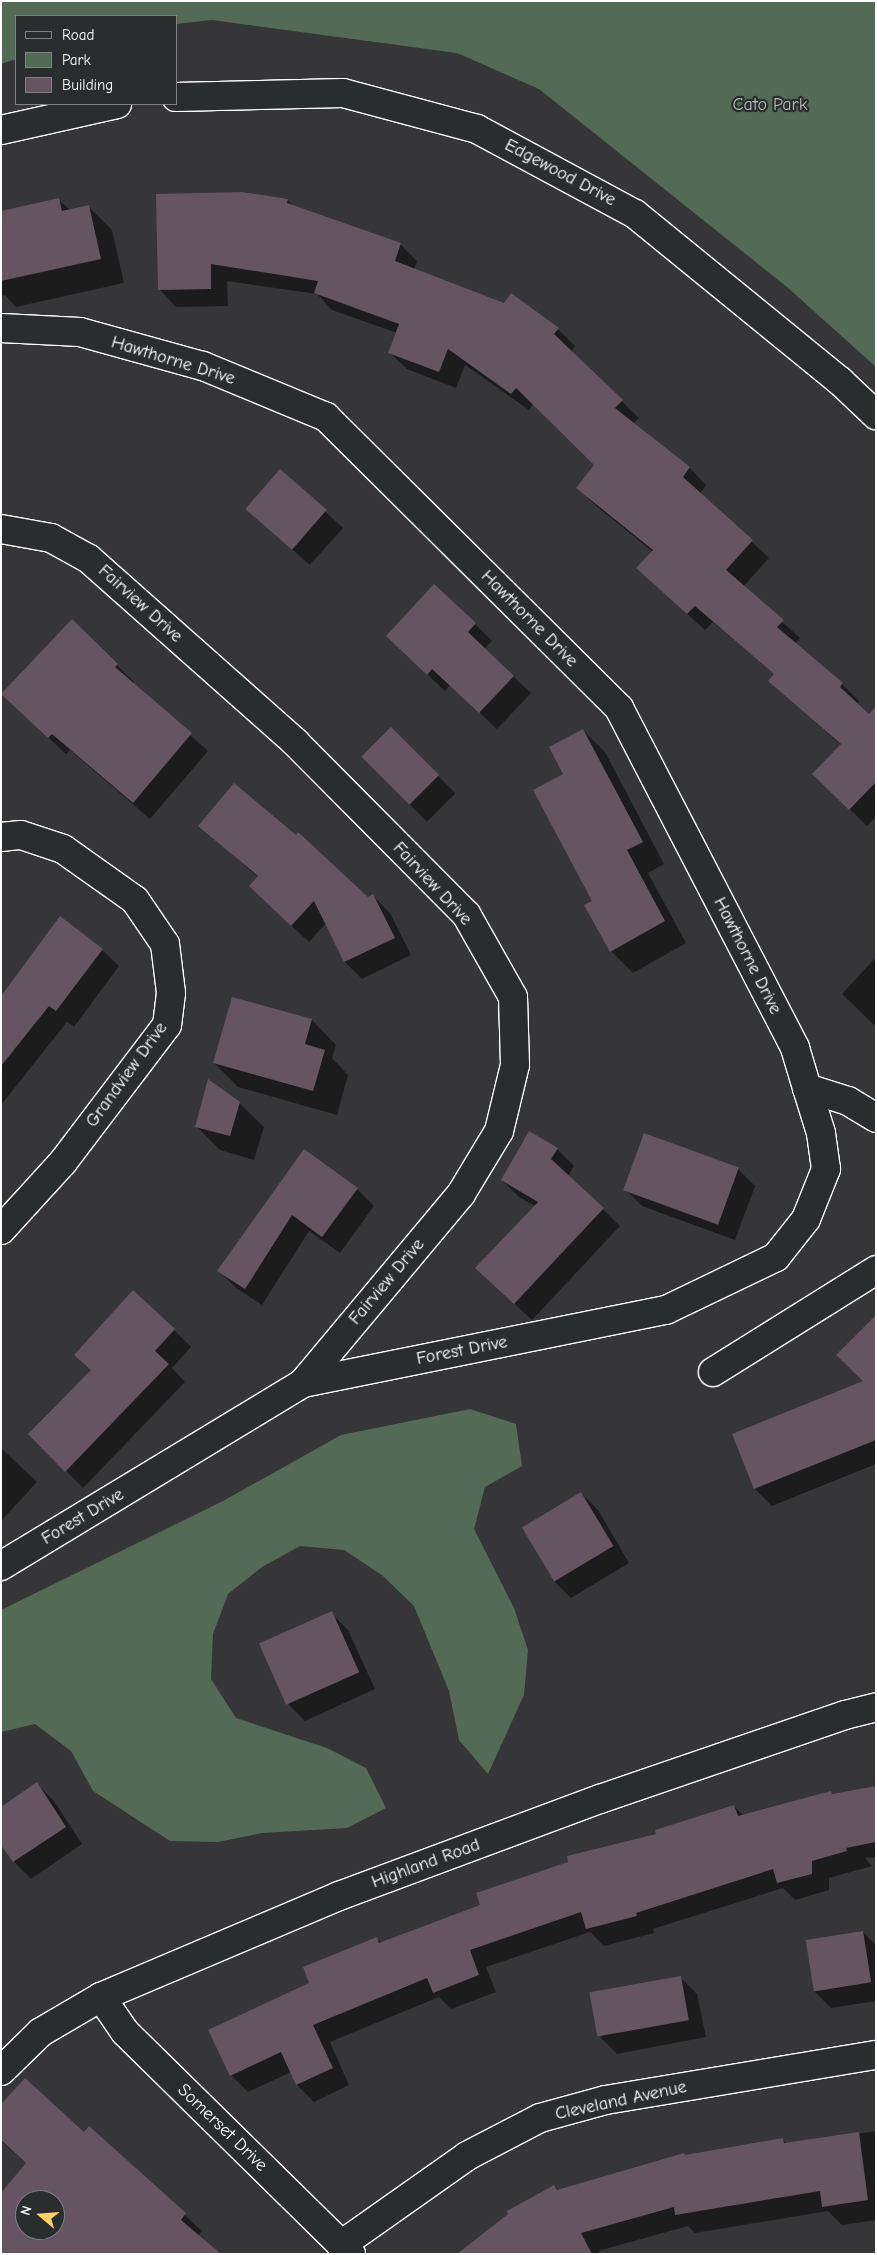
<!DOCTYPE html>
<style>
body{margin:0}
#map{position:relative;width:877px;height:2255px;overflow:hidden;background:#363538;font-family:"Comic Neue",sans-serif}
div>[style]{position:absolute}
.green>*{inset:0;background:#536a56}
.shadow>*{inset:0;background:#0007;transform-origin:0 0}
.building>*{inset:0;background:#645561;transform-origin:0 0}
.roads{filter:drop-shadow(1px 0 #fff) drop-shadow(-1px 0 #fff) drop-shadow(0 1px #fff) drop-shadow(0 -1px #fff)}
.street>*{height:28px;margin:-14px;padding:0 14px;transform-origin:14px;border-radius:14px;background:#2a2d2e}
span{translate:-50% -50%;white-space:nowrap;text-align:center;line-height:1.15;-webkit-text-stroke:4.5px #2a2d2e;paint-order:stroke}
.park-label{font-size:18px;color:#b2bcb3}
.street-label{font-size:18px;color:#fff}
.frame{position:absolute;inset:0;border:2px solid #fff;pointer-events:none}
.legend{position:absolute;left:15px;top:15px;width:162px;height:90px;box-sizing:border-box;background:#2a2d2e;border:1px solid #7f8182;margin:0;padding:6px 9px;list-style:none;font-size:15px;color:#fff}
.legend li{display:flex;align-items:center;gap:10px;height:25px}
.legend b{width:25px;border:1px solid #7f8182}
.north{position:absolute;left:15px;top:2190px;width:50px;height:50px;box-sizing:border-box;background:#2a2d2e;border:1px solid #7f8182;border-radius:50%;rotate:288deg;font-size:14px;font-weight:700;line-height:20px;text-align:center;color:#fff}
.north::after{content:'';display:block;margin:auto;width:18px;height:22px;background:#ffd166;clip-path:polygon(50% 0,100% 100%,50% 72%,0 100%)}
</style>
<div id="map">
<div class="green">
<div style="clip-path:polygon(1px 1px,876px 1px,876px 367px,787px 287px,539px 89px,457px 53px,212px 20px,176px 24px,176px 16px,16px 16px,16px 59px,1px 64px)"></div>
<div style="clip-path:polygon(470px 1409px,516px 1424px,522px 1466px,485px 1487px,474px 1529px,514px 1608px,528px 1650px,524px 1695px,488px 1774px,459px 1740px,449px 1691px,414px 1606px,383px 1576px,344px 1550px,300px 1546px,262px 1567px,228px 1594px,213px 1634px,211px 1679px,236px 1718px,327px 1748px,366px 1768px,386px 1808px,347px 1828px,262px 1833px,218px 1842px,170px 1841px,93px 1791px,71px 1751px,35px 1724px,1px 1732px,1px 1610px,223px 1501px,341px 1435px)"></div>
</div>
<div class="shadow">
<div style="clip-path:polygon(59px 200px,70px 210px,88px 206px,112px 230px,124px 283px,16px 307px,5px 295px,1px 296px,1px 212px)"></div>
<div style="clip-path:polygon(287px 200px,295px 207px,400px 244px,417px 261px,414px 270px,558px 329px,575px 346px,571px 352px,639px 418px,633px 424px,690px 468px,706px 485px,700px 494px,769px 558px,743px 587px,800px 638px,795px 644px,842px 684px,859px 701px,857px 704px,876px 722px,876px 817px,867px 826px,831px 791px,841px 745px,770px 681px,775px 675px,713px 622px,705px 630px,655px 585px,653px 552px,595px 505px,578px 488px,596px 465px,533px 404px,529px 410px,465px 365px,456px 388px,407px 369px,389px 352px,397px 333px,332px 310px,317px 294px,227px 281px,228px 306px,176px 307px,159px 289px)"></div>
<div style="left:280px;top:471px;width:85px;height:50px;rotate:42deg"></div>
<div style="clip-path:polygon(72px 621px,134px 682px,133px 684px,208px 751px,150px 819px,70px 750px,66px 754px,20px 711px)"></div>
<div style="clip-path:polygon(475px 624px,492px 641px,484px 649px,531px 693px,497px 729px,450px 685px,445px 691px,404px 653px)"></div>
<div style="left:391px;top:729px;width:91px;height:40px;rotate:45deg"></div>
<div style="clip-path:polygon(583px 730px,605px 752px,664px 864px,648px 873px,686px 943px,633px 973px,611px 951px,594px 902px,565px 775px)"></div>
<div style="clip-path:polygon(200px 826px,368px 898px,373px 896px,390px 913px,411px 955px,362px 979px,345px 962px,326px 923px,309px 942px,267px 903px,258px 877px)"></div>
<div style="clip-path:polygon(102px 950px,119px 966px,74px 1027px,67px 1022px,1px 1105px,1px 995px)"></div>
<div style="clip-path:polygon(876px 957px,876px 1027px,842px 994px)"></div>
<div style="clip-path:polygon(312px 1020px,336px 1045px,332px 1058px,348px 1075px,337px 1115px,238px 1087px,214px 1063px)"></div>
<div style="clip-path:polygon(239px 1103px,264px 1127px,254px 1160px,220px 1150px,196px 1126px)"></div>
<div style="clip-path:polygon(557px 1149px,574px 1166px,568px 1176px,620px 1226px,532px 1320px,494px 1285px,535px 1206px,519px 1197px,502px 1180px)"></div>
<div style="clip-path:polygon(304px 1150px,357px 1189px,374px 1206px,340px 1253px,309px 1231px,262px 1305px,236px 1288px,219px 1271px)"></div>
<div style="clip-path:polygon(738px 1169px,755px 1186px,735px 1240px,642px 1206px,625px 1189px)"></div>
<div style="clip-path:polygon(876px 1325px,876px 1464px,772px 1506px,755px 1489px,733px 1434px,865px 1382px)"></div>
<div style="clip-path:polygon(174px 1330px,191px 1347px,172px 1368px,185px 1382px,83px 1488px,29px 1434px)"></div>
<div style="clip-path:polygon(1px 1448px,37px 1482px,1px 1521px)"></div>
<div style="clip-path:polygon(581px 1493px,598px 1510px,629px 1563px,571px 1598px,554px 1581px)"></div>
<div style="clip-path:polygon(331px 1613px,348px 1630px,375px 1689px,305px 1721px,288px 1704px)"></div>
<div style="clip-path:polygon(37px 1784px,54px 1801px,82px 1844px,31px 1879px,14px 1862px,1px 1842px)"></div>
<div style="clip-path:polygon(876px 1787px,876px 1857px,865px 1858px,872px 1866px,829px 1878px,829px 1890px,795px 1900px,783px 1888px,653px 1929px,654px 1933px,604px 1946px,590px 1932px,486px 1967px,496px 1992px,451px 2009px,439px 1997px,330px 2042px,349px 2085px,314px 2102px,297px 2085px,291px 2072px,248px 2092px,231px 2075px,311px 1983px,376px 1938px,382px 1944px,734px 1806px,744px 1816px,831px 1792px,834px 1795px)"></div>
<div style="clip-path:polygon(863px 1932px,876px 1945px,876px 2001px,831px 2008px,814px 1991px)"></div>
<div style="clip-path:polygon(680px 1977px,697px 1994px,706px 2037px,617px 2054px,600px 2037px)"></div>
<div style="clip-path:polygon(evenodd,1px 2106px,84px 2133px,89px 2127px,202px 2231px,198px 2236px,1px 2254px,27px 2164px,1px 2141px,1px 2106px,25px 2200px,55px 2200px,55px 2230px,25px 2230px,25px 2200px)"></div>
<div style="clip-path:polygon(876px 2131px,876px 2220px,842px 2225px,828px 2211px,695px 2233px,688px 2226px,598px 2251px,600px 2254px,459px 2254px,554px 2186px,559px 2191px,686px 2157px,782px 2139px,787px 2144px)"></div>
</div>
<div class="building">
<div style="clip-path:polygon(242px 192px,288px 199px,287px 203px,401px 243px,395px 261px,504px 303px,511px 293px,559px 328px,554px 334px,623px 400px,615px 408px,690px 467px,683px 477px,753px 540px,726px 570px,784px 620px,777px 627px,843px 683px,840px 687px,869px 714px,876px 706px,876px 782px,849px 810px,812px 774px,841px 744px,768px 681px,774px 674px,695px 606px,687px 614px,636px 568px,653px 550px,576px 488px,594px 465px,516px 388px,511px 394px,448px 349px,439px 372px,388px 353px,399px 324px,314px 293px,318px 281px,211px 264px,211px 289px,158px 290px,156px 194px)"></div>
<div style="clip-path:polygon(59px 198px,62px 211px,89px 205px,101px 259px,1px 281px,1px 211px)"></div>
<div style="left:280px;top:469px;width:62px;height:53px;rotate:41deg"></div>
<div style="clip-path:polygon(434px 584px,476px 623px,468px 632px,514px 676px,479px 713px,432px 669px,427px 675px,386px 636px)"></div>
<div style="clip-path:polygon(72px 619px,118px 664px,115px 667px,192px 733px,133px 803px,52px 734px,48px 738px,1px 694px)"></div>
<div style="left:391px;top:727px;width:68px;height:42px;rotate:45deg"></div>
<div style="clip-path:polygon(583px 729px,643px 842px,627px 850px,665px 921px,610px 952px,584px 905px,592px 901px,533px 790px,563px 774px,549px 747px)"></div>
<div style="clip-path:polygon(234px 783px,296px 835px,298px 832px,368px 897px,373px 894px,395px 938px,344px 962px,314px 901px,291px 926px,249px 886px,258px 876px,198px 826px)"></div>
<div style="clip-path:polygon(60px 916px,103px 949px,56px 1011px,49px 1006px,1px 1066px,1px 996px)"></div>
<div style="clip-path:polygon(232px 997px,312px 1019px,305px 1044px,325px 1050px,313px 1091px,213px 1063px)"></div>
<div style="clip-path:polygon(208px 1079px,240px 1102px,230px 1136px,195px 1127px)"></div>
<div style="clip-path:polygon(529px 1131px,558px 1148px,551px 1159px,604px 1208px,514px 1304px,475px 1268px,538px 1202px,501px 1180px)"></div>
<div style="left:644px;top:1133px;width:101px;height:61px;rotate:20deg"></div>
<div style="clip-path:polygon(304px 1149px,358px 1188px,322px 1237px,292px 1215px,245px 1289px,217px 1271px)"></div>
<div style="clip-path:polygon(133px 1290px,175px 1329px,155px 1351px,169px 1364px,65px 1472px,28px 1434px,91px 1370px,74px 1355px)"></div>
<div style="clip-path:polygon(876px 1315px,876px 1440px,754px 1489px,732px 1434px,863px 1381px,836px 1355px)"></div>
<div style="left:581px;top:1492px;width:63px;height:69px;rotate:59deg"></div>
<div style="left:332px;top:1611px;width:67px;height:80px;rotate:66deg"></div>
<div style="clip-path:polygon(37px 1782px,66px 1827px,13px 1862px,1px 1845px,1px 1807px)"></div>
<div style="clip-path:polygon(876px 1786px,876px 1842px,846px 1848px,847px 1851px,812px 1861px,812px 1874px,777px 1883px,773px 1869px,636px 1913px,637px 1916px,586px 1929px,581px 1912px,470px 1950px,479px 1975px,433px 1993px,427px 1978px,313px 2025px,333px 2068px,296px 2085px,281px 2052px,230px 2076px,208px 2030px,309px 1983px,303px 1967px,377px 1937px,379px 1943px,480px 1905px,476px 1893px,568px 1862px,567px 1856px,656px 1834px,655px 1830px,734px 1805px,738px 1816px,831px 1791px,832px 1794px)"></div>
<div style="left:863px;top:1931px;width:52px;height:58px;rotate:81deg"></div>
<div style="left:681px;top:1976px;width:45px;height:93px;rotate:80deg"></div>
<div style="clip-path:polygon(evenodd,25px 2078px,84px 2132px,89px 2126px,186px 2213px,181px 2220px,221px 2254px,1px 2254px,1px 2193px,26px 2163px,1px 2140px,1px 2104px,25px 2078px,25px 2200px,55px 2200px,55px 2230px,25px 2230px,25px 2200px)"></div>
<div style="clip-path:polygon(859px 2132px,868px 2200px,822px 2207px,820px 2191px,675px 2215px,674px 2207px,581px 2233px,592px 2254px,457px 2254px,508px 2214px,507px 2211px,554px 2185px,557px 2190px,684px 2153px,685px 2155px,783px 2138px,784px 2143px)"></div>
</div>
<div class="roads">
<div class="street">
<div style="left:176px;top:97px;width:167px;rotate:-1.4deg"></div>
<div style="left:343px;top:93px;width:139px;rotate:15deg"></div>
<div style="left:477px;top:129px;width:179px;rotate:28.3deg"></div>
<div style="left:635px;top:214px;width:264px;rotate:39.2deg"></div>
<div style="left:840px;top:381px;width:50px;rotate:43.4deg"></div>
<div style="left:1px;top:130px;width:119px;rotate:-12.6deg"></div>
<div style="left:1px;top:328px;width:79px;rotate:2.9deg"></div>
<div style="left:80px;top:332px;width:128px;rotate:15.5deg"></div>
<div style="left:203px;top:366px;width:133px;rotate:22.5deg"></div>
<div style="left:326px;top:417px;width:413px;rotate:44.8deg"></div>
<div style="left:619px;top:708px;width:383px;rotate:62.6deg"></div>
<div style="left:795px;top:1048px;width:42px;rotate:73.3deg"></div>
<div style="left:807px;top:1088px;width:43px;rotate:17.6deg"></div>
<div style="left:848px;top:1101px;width:33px;rotate:31deg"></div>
<div style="left:1px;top:529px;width:51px;rotate:10.2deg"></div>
<div style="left:51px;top:538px;width:43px;rotate:28.9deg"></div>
<div style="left:89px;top:559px;width:276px;rotate:41.6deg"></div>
<div style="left:295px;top:742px;width:243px;rotate:45.2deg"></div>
<div style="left:466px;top:914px;width:95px;rotate:60.5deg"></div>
<div style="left:513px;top:997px;width:68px;rotate:88.3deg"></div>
<div style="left:515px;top:1065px;width:68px;rotate:103.6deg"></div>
<div style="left:499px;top:1131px;width:74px;rotate:121.1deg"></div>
<div style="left:461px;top:1194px;width:246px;rotate:129.9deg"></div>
<div style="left:1px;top:837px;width:20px;rotate:-6deg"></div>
<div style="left:21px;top:835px;width:44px;rotate:18.4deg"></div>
<div style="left:63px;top:849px;width:88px;rotate:35.3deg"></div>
<div style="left:135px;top:900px;width:53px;rotate:55.7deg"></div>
<div style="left:165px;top:944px;width:49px;rotate:83deg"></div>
<div style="left:171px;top:993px;width:32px;rotate:97deg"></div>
<div style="left:167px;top:1025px;width:172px;rotate:127.2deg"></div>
<div style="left:63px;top:1162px;width:92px;rotate:132.4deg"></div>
<div style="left:713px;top:1372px;width:192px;rotate:-32deg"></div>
<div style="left:1px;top:1566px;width:353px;rotate:-31.2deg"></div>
<div style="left:303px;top:1383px;width:370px;rotate:-11.4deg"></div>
<div style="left:666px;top:1310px;width:122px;rotate:-25.7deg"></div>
<div style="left:776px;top:1257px;width:48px;rotate:-51.7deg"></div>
<div style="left:806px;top:1219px;width:54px;rotate:-68.2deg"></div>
<div style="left:826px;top:1169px;width:36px;rotate:-98deg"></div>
<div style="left:821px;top:1133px;width:47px;rotate:-107.3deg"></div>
<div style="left:101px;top:1997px;width:42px;rotate:55.6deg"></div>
<div style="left:125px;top:2032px;width:317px;rotate:44.5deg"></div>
<div style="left:1px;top:2071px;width:56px;rotate:-44.3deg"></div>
<div style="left:41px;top:2032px;width:69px;rotate:-30.3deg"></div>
<div style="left:101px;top:1997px;width:259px;rotate:-23deg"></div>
<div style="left:339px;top:1896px;width:278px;rotate:-20.4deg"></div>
<div style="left:600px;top:1799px;width:259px;rotate:-18.9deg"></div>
<div style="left:845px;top:1715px;width:32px;rotate:-14deg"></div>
<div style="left:341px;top:2245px;width:154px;rotate:-35.2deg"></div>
<div style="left:467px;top:2156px;width:82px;rotate:-27.5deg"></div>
<div style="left:540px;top:2118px;width:68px;rotate:-15.3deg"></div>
<div style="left:606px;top:2100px;width:274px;rotate:-9.5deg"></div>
</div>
</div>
<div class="park-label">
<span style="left:770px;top:105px">Cato Park</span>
</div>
<div class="street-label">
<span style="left:560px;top:173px;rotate:28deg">Edgewood Drive</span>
<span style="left:173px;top:361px;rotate:17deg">Hawthorne Drive</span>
<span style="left:140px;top:604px;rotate:42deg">Fairview Drive</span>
<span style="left:529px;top:619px;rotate:45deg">Hawthorne Drive</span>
<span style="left:432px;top:884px;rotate:47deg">Fairview Drive</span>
<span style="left:747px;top:956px;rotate:63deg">Hawthorne Drive</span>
<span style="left:127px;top:1075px;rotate:-54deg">Grandview Drive</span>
<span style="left:387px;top:1282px;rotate:-50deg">Fairview Drive</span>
<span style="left:462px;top:1351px;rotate:-11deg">Forest Drive</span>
<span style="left:83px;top:1517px;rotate:-31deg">Forest Drive</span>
<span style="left:426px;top:1864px;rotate:-20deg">Highland Road</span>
<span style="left:621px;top:2101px;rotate:-12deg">Cleveland Avenue</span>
<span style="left:222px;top:2128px;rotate:44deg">Somerset Drive</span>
</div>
<div class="frame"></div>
<ul class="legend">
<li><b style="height:6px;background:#2a2d2e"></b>Road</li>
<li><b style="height:14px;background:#536a56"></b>Park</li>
<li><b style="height:14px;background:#645561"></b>Building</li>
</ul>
<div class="north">N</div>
</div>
